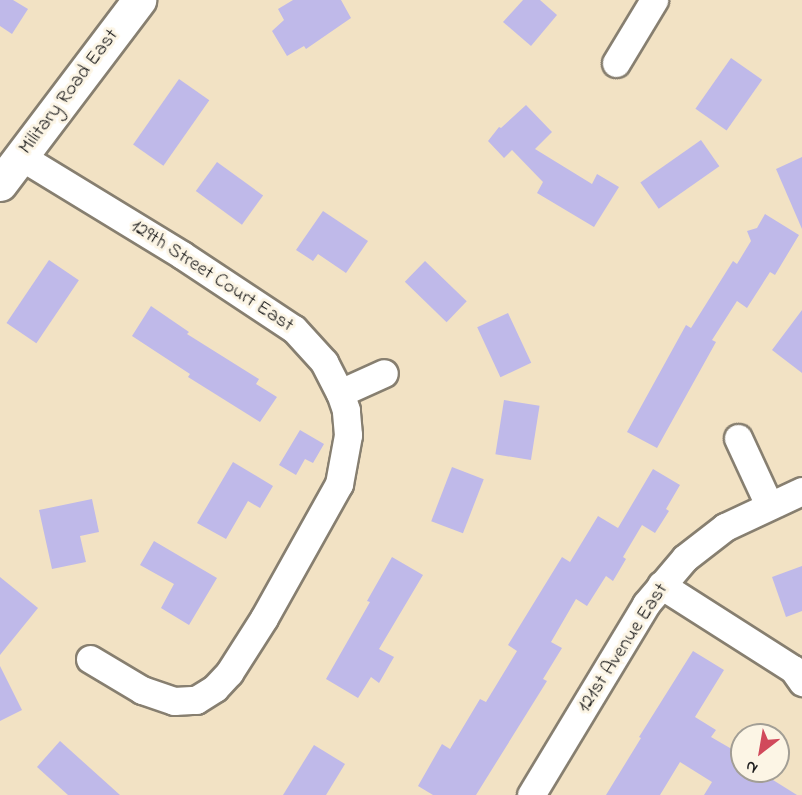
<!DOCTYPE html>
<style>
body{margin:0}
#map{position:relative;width:802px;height:795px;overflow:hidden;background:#f2e2c4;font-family:"Indie Flower",sans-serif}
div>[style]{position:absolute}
.building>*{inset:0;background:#bfb9e9;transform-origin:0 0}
.roads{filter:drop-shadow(2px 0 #877f70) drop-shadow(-2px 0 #877f70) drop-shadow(0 2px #877f70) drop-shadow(0 -2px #877f70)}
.minor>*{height:27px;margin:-13.5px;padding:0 13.5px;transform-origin:13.5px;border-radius:13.5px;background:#fff}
.major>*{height:33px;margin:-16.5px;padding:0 16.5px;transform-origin:16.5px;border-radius:16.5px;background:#fff}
span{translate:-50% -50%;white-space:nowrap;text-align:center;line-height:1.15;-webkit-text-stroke:6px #fcf5e5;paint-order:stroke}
.street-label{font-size:20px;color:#1c1c1c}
.north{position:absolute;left:730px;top:723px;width:60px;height:60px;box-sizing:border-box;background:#fcf5e5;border:2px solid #a29e95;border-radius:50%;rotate:211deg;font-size:16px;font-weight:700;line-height:24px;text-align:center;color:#1c1c1c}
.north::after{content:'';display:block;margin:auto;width:21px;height:27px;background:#d1495b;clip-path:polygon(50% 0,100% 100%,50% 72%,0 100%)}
</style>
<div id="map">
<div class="building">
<div style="clip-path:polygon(0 0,13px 0,28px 9px,12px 34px,0 26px)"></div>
<div style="clip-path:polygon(293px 0,341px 0,351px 18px,306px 49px,304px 46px,287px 56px,272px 31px,284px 20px,278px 9px)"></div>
<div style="clip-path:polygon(523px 0,540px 0,557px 15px,531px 46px,503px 22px)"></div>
<div style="left:731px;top:58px;width:38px;height:62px;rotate:35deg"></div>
<div style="left:179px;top:79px;width:37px;height:80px;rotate:35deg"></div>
<div style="clip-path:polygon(526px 105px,552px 132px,535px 149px,592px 184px,597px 174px,619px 187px,594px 227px,537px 193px,543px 182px,512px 150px,504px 158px,488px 141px,499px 127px,501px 128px)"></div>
<div style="left:701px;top:140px;width:32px;height:74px;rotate:55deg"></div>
<div style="clip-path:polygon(802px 157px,802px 229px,776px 169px)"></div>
<div style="left:217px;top:162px;width:57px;height:36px;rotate:36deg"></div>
<div style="clip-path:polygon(323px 211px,368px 241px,346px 273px,318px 254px,313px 261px,296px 250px)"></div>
<div style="clip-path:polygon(765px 214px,799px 235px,775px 275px,770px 272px,747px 308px,737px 301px,712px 340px,716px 342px,657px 448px,627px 432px,686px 325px,691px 328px,733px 261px,737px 264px,751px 241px,747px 231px,757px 228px)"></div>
<div style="left:49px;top:260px;width:36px;height:76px;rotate:34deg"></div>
<div style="left:425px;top:261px;width:58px;height:29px;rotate:44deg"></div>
<div style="clip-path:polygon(151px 306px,189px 332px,187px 334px,259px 379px,256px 384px,277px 397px,260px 422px,188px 377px,190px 374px,132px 336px)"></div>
<div style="clip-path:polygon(802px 310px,802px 373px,772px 350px)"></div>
<div style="left:508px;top:313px;width:55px;height:34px;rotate:65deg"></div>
<div style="left:504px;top:400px;width:36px;height:55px;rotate:9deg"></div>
<div style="clip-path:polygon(300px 430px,324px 444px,313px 463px,305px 459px,296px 475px,279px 465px)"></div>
<div style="clip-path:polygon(233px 462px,273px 486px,260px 508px,248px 501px,226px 539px,197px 523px)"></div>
<div style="left:452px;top:467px;width:34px;height:58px;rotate:21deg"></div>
<div style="clip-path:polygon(653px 469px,680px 485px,666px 509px,669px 511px,655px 533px,642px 525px,623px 557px,626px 559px,613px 581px,606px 576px,587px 606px,576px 599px,551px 642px,562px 648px,543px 679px,547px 681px,476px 795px,433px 795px,418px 786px,442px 744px,450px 749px,480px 699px,486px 702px,517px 651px,508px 645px,562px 557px,570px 562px,598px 516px,618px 528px)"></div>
<div style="clip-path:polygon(92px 499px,99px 532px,80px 536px,86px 562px,52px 569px,39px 510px)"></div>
<div style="clip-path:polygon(154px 541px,217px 578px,189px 625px,161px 608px,174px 584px,140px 565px)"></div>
<div style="clip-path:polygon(392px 557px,423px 575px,379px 649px,394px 657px,379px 683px,371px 677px,358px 698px,326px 679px,370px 602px,367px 601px)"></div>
<div style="clip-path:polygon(802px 566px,802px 611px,786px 617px,772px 577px)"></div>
<div style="clip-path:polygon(0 577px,38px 608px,0 655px)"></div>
<div style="clip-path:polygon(693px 651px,724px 670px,695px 717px,716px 730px,711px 737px,742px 755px,742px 771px,778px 771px,773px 780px,797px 795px,704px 795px,712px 782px,680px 762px,660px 795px,606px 795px,641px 738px,639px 737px)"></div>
<div style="clip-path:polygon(0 666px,22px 710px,0 721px)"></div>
<div style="clip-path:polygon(60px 741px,120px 795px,68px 795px,37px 767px)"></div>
<div style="clip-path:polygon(314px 745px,345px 764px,326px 795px,283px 795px)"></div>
</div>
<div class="roads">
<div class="minor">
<div style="left:616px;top:63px;width:74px;rotate:-58.9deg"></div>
<div style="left:20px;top:156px;width:190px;rotate:31.4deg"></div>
<div style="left:182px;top:255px;width:134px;rotate:33.5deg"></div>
<div style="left:294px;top:329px;width:45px;rotate:47.7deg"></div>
<div style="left:324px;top:362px;width:35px;rotate:63deg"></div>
<div style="left:340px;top:393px;width:48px;rotate:-24.4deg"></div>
<div style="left:738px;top:438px;width:74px;rotate:65.2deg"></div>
<div style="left:661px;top:585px;width:156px;rotate:32.5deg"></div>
<div style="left:793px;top:669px;width:16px;rotate:55deg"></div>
<div style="left:90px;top:659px;width:61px;rotate:30.8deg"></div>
<div style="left:142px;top:690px;width:34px;rotate:19deg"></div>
<div style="left:174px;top:701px;width:22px;rotate:-3deg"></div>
<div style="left:196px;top:700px;width:22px;rotate:-32deg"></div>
<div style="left:215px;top:688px;width:21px;rotate:-47deg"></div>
<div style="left:229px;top:673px;width:65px;rotate:-57.5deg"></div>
<div style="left:264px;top:618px;width:154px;rotate:-60.8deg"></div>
<div style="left:339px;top:484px;width:50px;rotate:-79.6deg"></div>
<div style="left:348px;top:435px;width:25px;rotate:-95deg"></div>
<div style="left:346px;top:410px;width:18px;rotate:-109deg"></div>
<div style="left:531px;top:795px;width:223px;rotate:-58.9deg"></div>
<div style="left:646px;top:604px;width:60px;rotate:-49.7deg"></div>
<div style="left:685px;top:558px;width:51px;rotate:-37.8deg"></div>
<div style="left:725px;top:527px;width:85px;rotate:-25.1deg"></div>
</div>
<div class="major">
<div style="left:0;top:184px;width:231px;rotate:-52.9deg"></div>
</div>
</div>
<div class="street-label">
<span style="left:69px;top:92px;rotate:-53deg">Military Road East</span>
<span style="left:212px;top:276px;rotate:33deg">129th Street Court East</span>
<span style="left:623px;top:648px;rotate:-57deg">121st Avenue East</span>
</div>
<div class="north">N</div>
</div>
